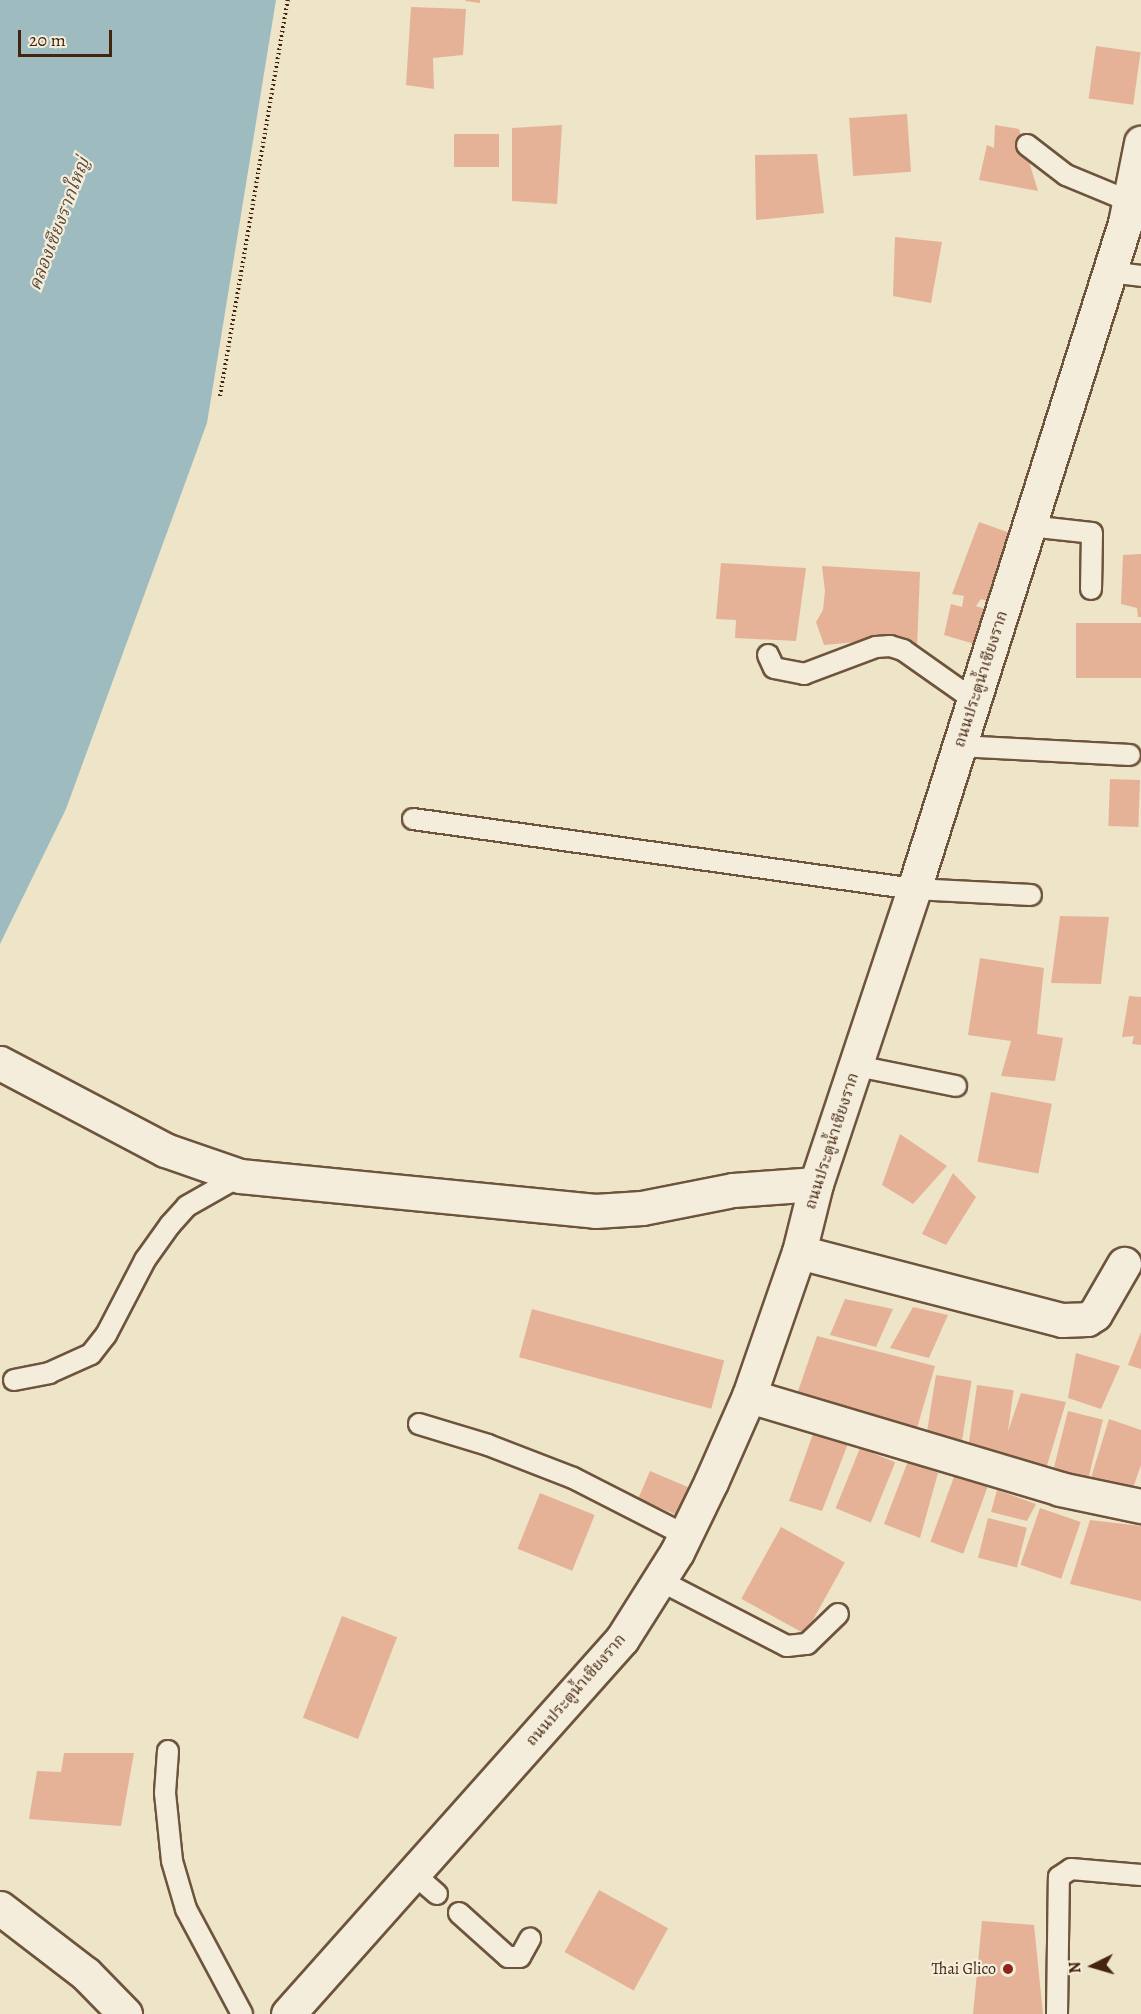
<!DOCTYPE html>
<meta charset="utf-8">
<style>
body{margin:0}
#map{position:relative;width:1141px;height:2014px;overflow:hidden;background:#eee4c7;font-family:Alegreya,"Noto Serif Thai",serif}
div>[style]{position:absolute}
.water>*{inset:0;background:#9ebcbf}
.building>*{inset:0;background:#e5b298;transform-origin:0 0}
.path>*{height:4px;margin-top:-2px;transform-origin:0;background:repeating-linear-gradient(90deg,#44240e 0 1.5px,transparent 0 4.5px)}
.roads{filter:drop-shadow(2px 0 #6e543c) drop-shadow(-2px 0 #6e543c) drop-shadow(0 2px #6e543c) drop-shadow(0 -2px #6e543c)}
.service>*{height:20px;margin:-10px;padding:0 10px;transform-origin:10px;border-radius:10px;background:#f4eddb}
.minor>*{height:33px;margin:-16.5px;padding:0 16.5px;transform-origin:16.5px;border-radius:16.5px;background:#f4eddb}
.tertiary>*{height:33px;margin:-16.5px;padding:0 16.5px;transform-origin:16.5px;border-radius:16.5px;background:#f4eddb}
.dots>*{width:16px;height:16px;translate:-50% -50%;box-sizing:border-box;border:3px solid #f4eddb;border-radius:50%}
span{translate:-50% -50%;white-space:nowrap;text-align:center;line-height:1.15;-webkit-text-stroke:4.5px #f4eddb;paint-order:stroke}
.street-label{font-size:16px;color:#44240e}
.poi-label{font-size:16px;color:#44240e}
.right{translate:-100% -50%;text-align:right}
.water-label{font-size:18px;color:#5a4a3a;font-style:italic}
.north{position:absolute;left:1063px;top:1936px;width:60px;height:60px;-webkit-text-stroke:4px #f4eddb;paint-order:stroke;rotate:265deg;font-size:16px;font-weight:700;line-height:24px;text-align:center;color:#44240e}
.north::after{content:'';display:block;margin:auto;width:21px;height:27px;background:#44240e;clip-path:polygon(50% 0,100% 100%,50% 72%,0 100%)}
.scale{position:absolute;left:18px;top:30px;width:94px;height:27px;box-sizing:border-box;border:3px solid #44240e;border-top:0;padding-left:8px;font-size:18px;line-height:21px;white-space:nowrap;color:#44240e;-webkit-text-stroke:4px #f4eddb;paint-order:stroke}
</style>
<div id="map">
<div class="water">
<div style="clip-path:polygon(0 0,276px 0,207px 423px,66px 809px,0 944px)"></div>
</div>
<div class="building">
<div style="clip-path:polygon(466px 0,480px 0,480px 3px,465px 1px)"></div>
<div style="clip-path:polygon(411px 7px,466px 9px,463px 55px,433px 58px,434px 89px,406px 85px)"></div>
<div style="left:1096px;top:46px;width:45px;height:53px;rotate:8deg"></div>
<div style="left:907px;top:114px;width:58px;height:58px;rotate:86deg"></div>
<div style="clip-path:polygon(562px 125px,557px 204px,512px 201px,512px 128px)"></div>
<div style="clip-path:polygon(995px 125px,1019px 129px,1038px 191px,979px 180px,987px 145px,994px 148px)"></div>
<div style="left:454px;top:134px;width:45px;height:33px"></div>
<div style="clip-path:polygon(817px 154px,824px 213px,756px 220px,755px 155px)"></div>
<div style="clip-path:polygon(895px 237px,942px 242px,931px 303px,893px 296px)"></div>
<div style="clip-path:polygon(979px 522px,1019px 536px,999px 605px,981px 599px,976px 606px,997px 613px,988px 648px,944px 635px,951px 604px,962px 607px,964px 596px,952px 594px)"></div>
<div style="clip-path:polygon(1141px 554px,1141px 617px,1138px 617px,1137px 608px,1121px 604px,1123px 555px)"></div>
<div style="clip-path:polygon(721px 563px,806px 568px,796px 641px,735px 638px,736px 620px,716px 619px)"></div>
<div style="clip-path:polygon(822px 566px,920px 572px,917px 648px,879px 640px,824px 645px,816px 622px,823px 610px,825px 591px)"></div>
<div style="left:1141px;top:623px;width:55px;height:65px;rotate:90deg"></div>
<div style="left:1110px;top:779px;width:30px;height:47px;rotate:2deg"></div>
<div style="clip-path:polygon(1060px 916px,1109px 917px,1101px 984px,1051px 983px)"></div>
<div style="clip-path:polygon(980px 958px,1044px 968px,1037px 1034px,1063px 1038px,1055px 1081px,1001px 1076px,1011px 1041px,968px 1035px)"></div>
<div style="clip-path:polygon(1129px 996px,1141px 997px,1141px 1045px,1132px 1044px,1134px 1036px,1122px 1037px)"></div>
<div style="left:991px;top:1092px;width:62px;height:71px;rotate:11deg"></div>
<div style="clip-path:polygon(900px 1134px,947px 1166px,913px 1204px,882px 1185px)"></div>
<div style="clip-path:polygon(953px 1173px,976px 1197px,946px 1245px,922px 1234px)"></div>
<div style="clip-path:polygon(845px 1299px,893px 1309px,876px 1347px,830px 1335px)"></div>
<div style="clip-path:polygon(913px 1307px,948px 1315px,929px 1358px,890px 1348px)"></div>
<div style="left:532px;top:1309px;width:199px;height:50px;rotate:15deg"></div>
<div style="clip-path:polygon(1141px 1332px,1141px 1369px,1128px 1365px)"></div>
<div style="clip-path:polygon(817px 1336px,935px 1366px,913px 1442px,795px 1400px)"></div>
<div style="clip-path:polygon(1076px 1353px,1120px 1366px,1101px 1409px,1068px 1398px)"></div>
<div style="left:936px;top:1375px;width:36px;height:67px;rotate:9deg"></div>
<div style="left:977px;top:1385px;width:37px;height:69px;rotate:8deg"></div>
<div style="clip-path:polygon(1021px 1393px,1066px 1402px,1043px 1479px,998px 1461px)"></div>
<div style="left:1068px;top:1411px;width:36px;height:60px;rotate:14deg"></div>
<div style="clip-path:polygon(1109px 1419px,1141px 1430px,1141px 1465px,1131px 1494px,1090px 1481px)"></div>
<div style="clip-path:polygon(813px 1434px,849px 1441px,822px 1511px,789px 1501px)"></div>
<div style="left:860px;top:1448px;width:38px;height:65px;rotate:22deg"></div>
<div style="clip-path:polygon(908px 1461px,938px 1473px,920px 1538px,884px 1524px)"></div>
<div style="left:650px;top:1471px;width:52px;height:30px;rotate:23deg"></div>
<div style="left:955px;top:1474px;width:35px;height:72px;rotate:20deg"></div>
<div style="clip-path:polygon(997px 1490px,1036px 1504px,1027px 1521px,991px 1512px)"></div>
<div style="left:540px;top:1493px;width:59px;height:60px;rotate:22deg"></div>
<div style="left:1040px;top:1508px;width:43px;height:60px;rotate:19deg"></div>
<div style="left:988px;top:1518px;width:40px;height:41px;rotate:14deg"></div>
<div style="clip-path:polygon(1090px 1520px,1141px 1526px,1141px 1601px,1070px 1584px)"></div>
<div style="left:781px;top:1527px;width:73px;height:82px;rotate:29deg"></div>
<div style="left:342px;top:1616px;width:59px;height:109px;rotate:21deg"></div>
<div style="clip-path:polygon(64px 1753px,134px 1753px,121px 1826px,29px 1819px,37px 1771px,61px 1772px)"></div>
<div style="left:599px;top:1890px;width:79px;height:71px;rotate:29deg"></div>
<div style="clip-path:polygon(982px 1921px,1034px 1925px,1043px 2014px,973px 2014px)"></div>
</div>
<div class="path">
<div style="left:220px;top:396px;width:402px;rotate:-80.3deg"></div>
</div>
<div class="roads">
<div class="service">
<div style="left:1027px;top:145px;width:49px;rotate:37.6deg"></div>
<div style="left:1066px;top:175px;width:68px;rotate:22.4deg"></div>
<div style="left:1109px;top:272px;width:32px;rotate:7deg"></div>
<div style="left:1029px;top:526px;width:63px;rotate:6.3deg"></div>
<div style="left:1092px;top:533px;width:56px;rotate:91deg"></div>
<div style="left:768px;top:655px;width:14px;rotate:65deg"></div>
<div style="left:774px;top:668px;width:31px;rotate:11deg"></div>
<div style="left:804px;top:674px;width:77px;rotate:-20.6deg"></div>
<div style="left:876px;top:647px;width:14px;rotate:-4deg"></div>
<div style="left:890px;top:646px;width:14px;rotate:17deg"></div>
<div style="left:903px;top:650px;width:87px;rotate:35.2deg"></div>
<div style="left:959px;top:746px;width:171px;rotate:3deg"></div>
<div style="left:413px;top:819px;width:506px;rotate:7.95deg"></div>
<div style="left:914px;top:889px;width:117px;rotate:2.9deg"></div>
<div style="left:857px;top:1066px;width:101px;rotate:11.4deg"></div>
<div style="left:14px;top:1380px;width:36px;rotate:-11deg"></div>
<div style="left:49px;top:1373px;width:46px;rotate:-24.3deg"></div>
<div style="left:91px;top:1354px;width:24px;rotate:-52deg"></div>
<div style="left:106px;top:1335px;width:85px;rotate:-62.5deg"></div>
<div style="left:145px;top:1260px;width:43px;rotate:-54.5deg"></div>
<div style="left:170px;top:1225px;width:25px;rotate:-48deg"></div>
<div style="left:187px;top:1206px;width:61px;rotate:-29.5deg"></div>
<div style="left:419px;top:1424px;width:72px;rotate:16.9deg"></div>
<div style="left:488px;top:1445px;width:91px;rotate:21.2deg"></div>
<div style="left:573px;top:1478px;width:126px;rotate:27deg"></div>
<div style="left:659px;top:1580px;width:144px;rotate:27.3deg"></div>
<div style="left:787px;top:1646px;width:20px;rotate:-6deg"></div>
<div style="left:807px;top:1644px;width:43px;rotate:-44.1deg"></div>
<div style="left:168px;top:1751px;width:42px;rotate:94.1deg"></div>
<div style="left:165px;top:1793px;width:68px;rotate:84.1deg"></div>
<div style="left:172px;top:1861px;width:50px;rotate:73.7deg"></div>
<div style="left:186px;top:1909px;width:119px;rotate:61.9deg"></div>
<div style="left:415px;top:1875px;width:29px;rotate:41deg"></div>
<div style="left:459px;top:1913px;width:66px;rotate:41.9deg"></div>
<div style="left:508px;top:1957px;width:12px"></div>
<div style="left:520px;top:1957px;width:21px;rotate:-61deg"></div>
<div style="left:1057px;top:2014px;width:137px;rotate:-89.2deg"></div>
<div style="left:1059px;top:1877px;width:14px;rotate:-34deg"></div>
<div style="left:1071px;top:1869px;width:70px;rotate:4.9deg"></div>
</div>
<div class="minor">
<div style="left:0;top:1063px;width:187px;rotate:27.8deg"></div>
<div style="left:165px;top:1150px;width:79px;rotate:19.1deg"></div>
<div style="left:240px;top:1176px;width:357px;rotate:5.6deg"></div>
<div style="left:595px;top:1211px;width:47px;rotate:-3.7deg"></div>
<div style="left:642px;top:1208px;width:93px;rotate:-11.2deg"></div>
<div style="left:733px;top:1190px;width:83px;rotate:-4.1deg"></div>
<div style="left:799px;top:1252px;width:272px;rotate:14.5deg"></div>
<div style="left:1062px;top:1320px;width:25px;rotate:-2deg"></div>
<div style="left:1087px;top:1319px;width:9px;rotate:-32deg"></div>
<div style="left:1095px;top:1314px;width:58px;rotate:-59.9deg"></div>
<div style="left:749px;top:1396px;width:325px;rotate:16.6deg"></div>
<div style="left:1060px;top:1489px;width:83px;rotate:11.9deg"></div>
<div style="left:0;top:1908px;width:108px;rotate:37.5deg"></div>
<div style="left:86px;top:1974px;width:56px;rotate:45.7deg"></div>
</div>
<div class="tertiary">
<div style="left:288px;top:2014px;width:502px;rotate:-48.31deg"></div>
<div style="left:622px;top:1639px;width:103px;rotate:-57.7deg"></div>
<div style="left:677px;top:1552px;width:78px;rotate:-64.1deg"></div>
<div style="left:711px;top:1482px;width:94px;rotate:-66.2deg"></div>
<div style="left:749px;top:1396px;width:152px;rotate:-70.9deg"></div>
<div style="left:799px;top:1252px;width:70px;rotate:-76deg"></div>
<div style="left:816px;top:1184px;width:311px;rotate:-71.6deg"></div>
<div style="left:914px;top:889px;width:699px;rotate:-72.42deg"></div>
<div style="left:1125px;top:223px;width:82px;rotate:-78.7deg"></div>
</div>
</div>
<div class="dots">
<div style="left:1008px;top:1969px;background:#8f2418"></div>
</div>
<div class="street-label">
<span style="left:981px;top:679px;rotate:-72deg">ถนนประตูน้ำเชียงราก</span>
<span style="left:832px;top:1141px;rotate:-72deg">ถนนประตูน้ำเชียงราก</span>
<span style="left:576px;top:1690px;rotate:-49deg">ถนนประตูน้ำเชียงราก</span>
</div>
<div class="poi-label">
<span class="right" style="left:996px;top:1969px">Thai Glico</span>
</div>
<div class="water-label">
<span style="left:59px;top:224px;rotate:-69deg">คลองเชียงรากใหญ่</span>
</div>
<div class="north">N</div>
<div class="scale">20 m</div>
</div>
